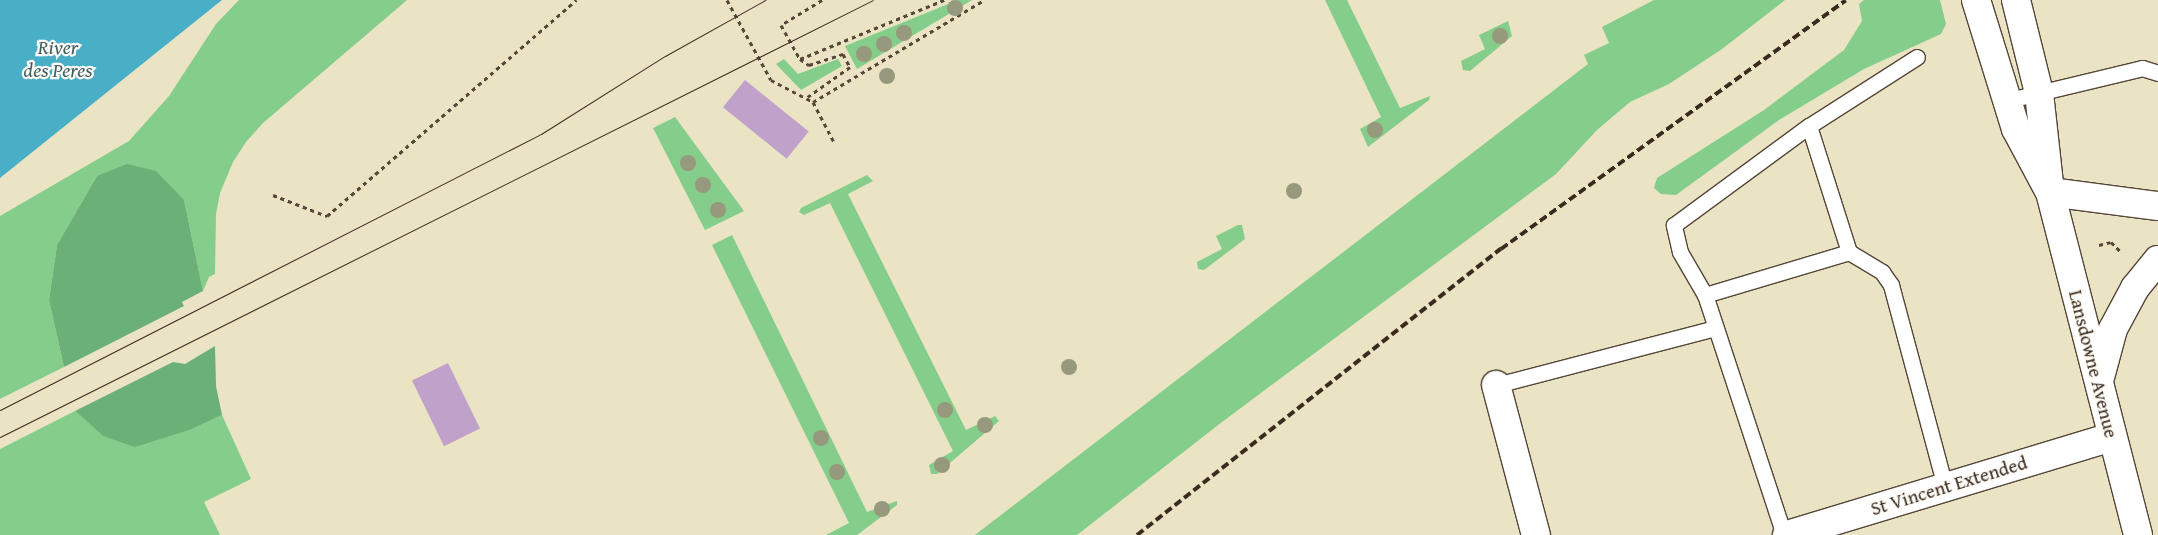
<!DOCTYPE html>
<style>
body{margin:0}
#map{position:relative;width:2158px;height:535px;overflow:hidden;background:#eae4c5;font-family:"Gentium Book Plus",serif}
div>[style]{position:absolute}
.green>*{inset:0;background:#84cd8a}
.forest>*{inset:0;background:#6bb076}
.water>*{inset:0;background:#48afc7}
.building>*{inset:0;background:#c0a1ca;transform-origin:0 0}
.path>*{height:3px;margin-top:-1.5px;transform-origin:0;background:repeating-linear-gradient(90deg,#554637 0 4px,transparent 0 8px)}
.roads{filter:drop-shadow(1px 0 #554637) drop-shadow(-1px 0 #554637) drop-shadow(0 1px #554637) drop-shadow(0 -1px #554637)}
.service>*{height:15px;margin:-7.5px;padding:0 7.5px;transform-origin:7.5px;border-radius:7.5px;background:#fff}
.minor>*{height:28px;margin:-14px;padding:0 14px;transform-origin:14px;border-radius:14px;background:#fff}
.secondary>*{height:28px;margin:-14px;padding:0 14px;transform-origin:14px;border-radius:14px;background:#fff}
.tram>*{height:1px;margin:-0.5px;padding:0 0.5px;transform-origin:0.5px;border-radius:0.5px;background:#3b2a1e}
.rail>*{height:4px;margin-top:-2px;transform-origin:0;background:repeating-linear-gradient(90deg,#3b2a1e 0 8px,transparent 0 12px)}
.trees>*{width:16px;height:16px;margin:-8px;border-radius:50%;background:#96997b}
span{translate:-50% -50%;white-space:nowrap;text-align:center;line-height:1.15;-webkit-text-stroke:4.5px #fdfcf7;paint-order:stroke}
.street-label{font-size:19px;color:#3b2a1e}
.water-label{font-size:20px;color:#405f62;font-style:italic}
</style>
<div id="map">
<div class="green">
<div style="clip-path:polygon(239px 0,407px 0,263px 123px,246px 142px,233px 162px,220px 193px,216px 214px,215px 274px,209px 277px,203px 291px,184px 200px,97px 176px,57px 245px,49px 300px,64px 367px,0 399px,0 216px,129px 141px,169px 96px,216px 24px)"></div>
<div style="clip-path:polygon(958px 0,972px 0,857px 69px,845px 46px)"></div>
<div style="clip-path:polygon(1325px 0,1347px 0,1400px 108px,1430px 96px,1429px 100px,1368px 147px,1360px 129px,1381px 117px)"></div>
<div style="clip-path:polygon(1654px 0,1785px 0,1722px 49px,1669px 84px,1630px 102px,1597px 130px,1556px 174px,1222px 422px,1077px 535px,975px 535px,1588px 64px,1584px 55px,1609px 43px,1602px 27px)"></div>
<div style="clip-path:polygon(1864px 0,1940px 0,1946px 24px,1941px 34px,1864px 69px,1779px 120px,1676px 195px,1661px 194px,1654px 188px,1657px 178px,1764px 110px,1844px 50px,1862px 21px,1859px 4px)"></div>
<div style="clip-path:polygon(1508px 21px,1512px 36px,1470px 71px,1463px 70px,1461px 61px,1485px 49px,1479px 35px)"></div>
<div style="clip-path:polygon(784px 59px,798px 74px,838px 59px,842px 66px,801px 90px,776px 64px)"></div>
<div style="clip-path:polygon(675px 117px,744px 211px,705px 230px,653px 128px)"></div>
<div style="clip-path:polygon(867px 175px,873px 181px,848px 194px,966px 430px,995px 416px,999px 421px,937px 474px,931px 474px,929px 465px,953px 451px,830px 203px,804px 215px,799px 212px,801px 208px)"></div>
<div style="clip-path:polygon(1238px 225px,1242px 225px,1245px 239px,1204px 270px,1198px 269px,1197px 262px,1222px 249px,1216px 236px)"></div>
<div style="clip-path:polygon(732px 235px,867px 512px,897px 501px,897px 505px,857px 535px,826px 535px,849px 523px,712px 245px)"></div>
<div style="clip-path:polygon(75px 411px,103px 436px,192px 429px,222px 415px,251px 479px,204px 502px,220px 535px,0 535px,0 449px)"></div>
</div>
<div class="forest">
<div style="clip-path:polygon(127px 164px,156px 171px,184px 200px,203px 291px,182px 302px,184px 306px,64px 367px,49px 300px,57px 245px,97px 176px)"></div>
<div style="clip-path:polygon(215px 346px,216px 386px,222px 415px,192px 429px,135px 447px,103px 436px,75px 411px,173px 362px,185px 364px)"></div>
</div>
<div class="water">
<div style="clip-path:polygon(0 0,222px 0,0 178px)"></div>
</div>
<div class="building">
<div style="left:745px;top:80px;width:82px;height:35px;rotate:39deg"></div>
<div style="left:448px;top:363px;width:73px;height:40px;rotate:64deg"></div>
</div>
<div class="path">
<div style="left:727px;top:0;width:91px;rotate:61.2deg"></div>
<div style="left:771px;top:80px;width:47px;rotate:27.6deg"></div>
<div style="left:813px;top:102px;width:47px;rotate:62.4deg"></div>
<div style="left:822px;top:0;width:48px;rotate:148.6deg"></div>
<div style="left:781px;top:25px;width:39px;rotate:61deg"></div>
<div style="left:800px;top:59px;width:156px;rotate:-22.3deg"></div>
<div style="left:800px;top:59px;width:11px;rotate:34deg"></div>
<div style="left:809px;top:65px;width:36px;rotate:-18deg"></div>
<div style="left:843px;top:54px;width:15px;rotate:62deg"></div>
<div style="left:850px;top:67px;width:54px;rotate:144.8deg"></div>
<div style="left:813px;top:102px;width:199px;rotate:-30.8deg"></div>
<div style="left:273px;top:195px;width:58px;rotate:21.3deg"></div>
<div style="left:327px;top:216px;width:330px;rotate:-40.9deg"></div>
<div style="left:2099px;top:245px;width:12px;rotate:-14deg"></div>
<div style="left:2111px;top:242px;width:14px;rotate:45deg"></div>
</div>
<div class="roads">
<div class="service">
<div style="left:2005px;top:101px;width:141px;rotate:-13.5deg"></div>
<div style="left:2142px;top:68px;width:17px;rotate:17deg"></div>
<div style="left:1849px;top:252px;width:39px;rotate:31deg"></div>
<div style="left:1882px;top:272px;width:16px;rotate:55deg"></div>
<div style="left:1891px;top:285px;width:209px;rotate:75deg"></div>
<div style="left:1705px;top:295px;width:50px;rotate:-120.2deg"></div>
<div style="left:1680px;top:252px;width:28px;rotate:-103deg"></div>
<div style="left:1674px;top:225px;width:167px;rotate:-36.3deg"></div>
<div style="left:1496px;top:385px;width:226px;rotate:-14.6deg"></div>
<div style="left:1784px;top:535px;width:253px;rotate:-108.2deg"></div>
<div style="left:1705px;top:295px;width:150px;rotate:-16.6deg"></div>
<div style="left:1849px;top:252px;width:132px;rotate:-107.6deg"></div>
<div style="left:1809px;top:126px;width:128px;rotate:-32.6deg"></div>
</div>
<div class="minor">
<div style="left:1496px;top:385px;width:155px;rotate:75.1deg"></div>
<div style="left:1787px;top:535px;width:338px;rotate:-16.8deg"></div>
</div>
<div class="secondary">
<div style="left:1976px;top:0;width:135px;rotate:72.8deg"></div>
<div style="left:2016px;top:129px;width:68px;rotate:61.9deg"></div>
<div style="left:2016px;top:0;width:96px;rotate:76.1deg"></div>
<div style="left:2039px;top:93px;width:100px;rotate:83.7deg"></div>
<div style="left:2050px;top:192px;width:354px;rotate:75.6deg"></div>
<div style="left:2050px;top:192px;width:109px;rotate:7.4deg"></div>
<div style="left:2099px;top:381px;width:54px;rotate:-74.9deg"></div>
<div style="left:2113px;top:329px;width:47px;rotate:-61.8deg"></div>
<div style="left:2135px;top:288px;width:36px;rotate:-51deg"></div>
</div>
</div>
<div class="tram">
<div style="left:0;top:410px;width:607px;rotate:-27.03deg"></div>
<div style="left:541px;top:134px;width:146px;rotate:-32.2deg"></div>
<div style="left:665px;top:56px;width:115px;rotate:-29.2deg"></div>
<div style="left:0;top:437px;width:976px;rotate:-26.59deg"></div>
</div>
<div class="rail">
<div style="left:1137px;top:535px;width:463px;rotate:-38.2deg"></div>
<div style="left:1501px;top:249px;width:425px;rotate:-35.8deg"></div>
</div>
<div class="trees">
<div style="left:955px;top:8px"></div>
<div style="left:904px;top:33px"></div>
<div style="left:1500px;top:36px"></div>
<div style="left:884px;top:44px"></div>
<div style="left:864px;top:54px"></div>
<div style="left:887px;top:76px"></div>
<div style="left:1375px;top:130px"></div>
<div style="left:688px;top:163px"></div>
<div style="left:703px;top:185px"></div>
<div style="left:1294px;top:191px"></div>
<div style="left:718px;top:210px"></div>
<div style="left:1069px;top:367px"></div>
<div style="left:945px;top:410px"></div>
<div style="left:985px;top:425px"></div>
<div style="left:821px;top:438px"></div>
<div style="left:942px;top:465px"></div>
<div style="left:837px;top:472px"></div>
<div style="left:882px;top:509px"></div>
</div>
<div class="street-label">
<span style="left:2093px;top:364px;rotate:76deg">Lansdowne Avenue</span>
<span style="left:1949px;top:486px;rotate:-17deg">St Vincent Extended</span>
</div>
<div class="water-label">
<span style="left:58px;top:58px">River<br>des Peres</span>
</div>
</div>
